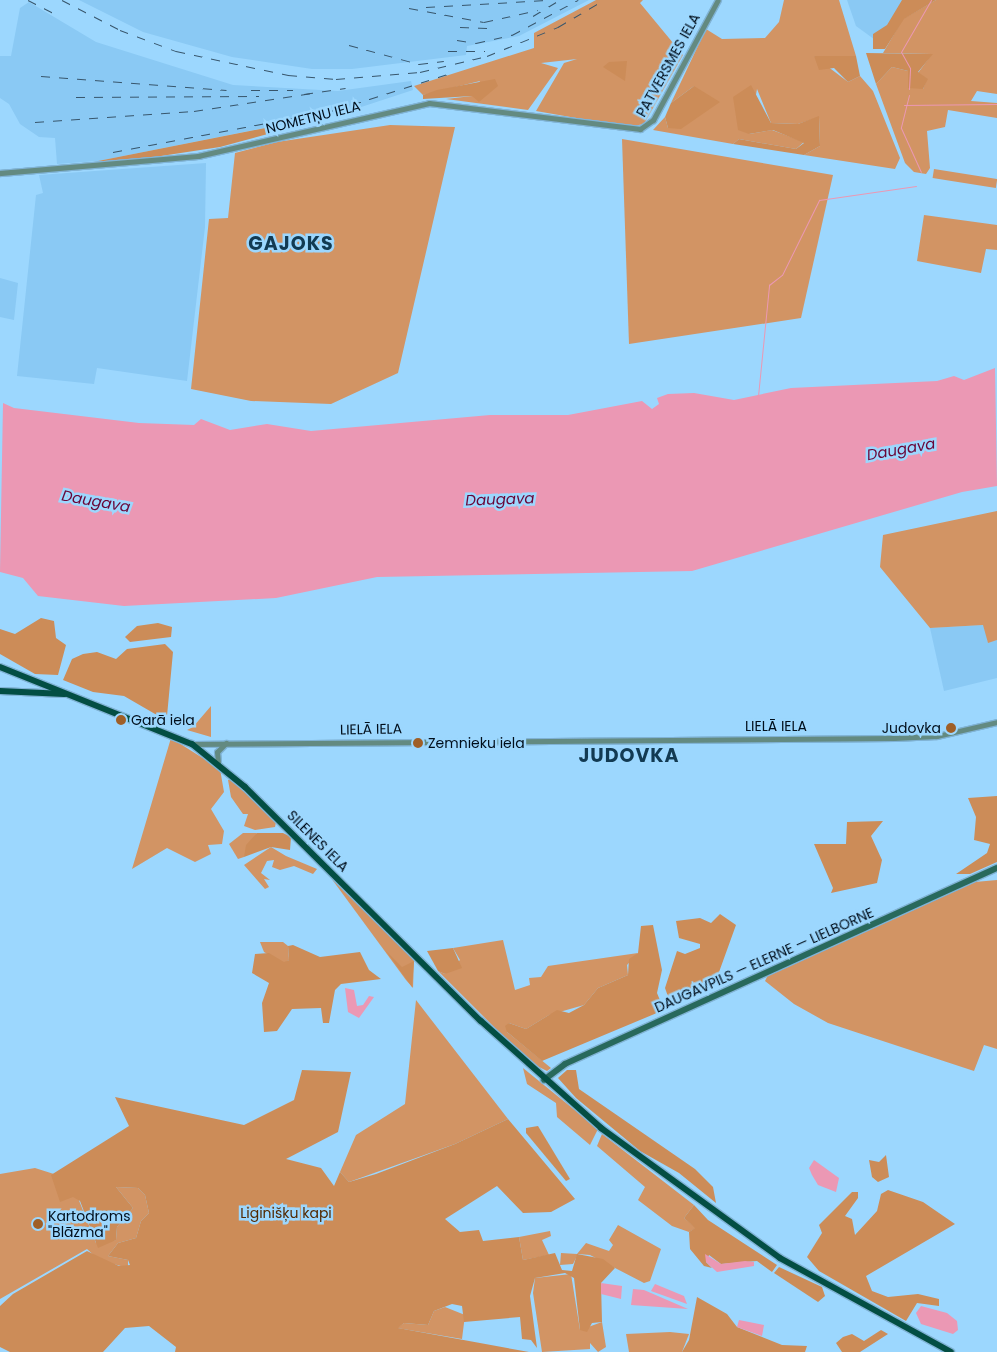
<!DOCTYPE html>
<meta charset="utf-8">
<style>
body{margin:0}
#map{position:relative;width:997px;height:1352px;overflow:hidden;background:#9cd7fe;font-family:Poppins,sans-serif}
div>[style]{position:absolute}
.built>*{inset:0;background:#8ac9f4}
.green>*{inset:0;background:#d29464;transform-origin:0 0}
.forest>*{inset:0;background:#cc8c58}
.water>*{inset:0;background:#eb98b4}
.stream>*{height:1px;margin:-0.5px;padding:0 0.5px;transform-origin:0.5px;border-radius:0.5px;background:#eb98b4}
.roads{filter:drop-shadow(1px 0 #80b3d5) drop-shadow(-1px 0 #80b3d5) drop-shadow(0 1px #80b3d5) drop-shadow(0 -1px #80b3d5)}
.tertiary>*{height:5px;margin:-2.5px;padding:0 2.5px;transform-origin:2.5px;border-radius:2.5px;background:#638a81}
.secondary>*{height:5.5px;margin:-2.75px;padding:0 2.75px;transform-origin:2.75px;border-radius:2.75px;background:#28695c}
.primary>*{height:6px;margin:-3px;padding:0 3px;transform-origin:3px;border-radius:3px;background:#034e43}
.rail>*{height:1px;margin-top:-0.5px;transform-origin:0;background:repeating-linear-gradient(90deg,#37556b 0 9px,transparent 0 18px)}
.dots>*{width:14px;height:14px;translate:-50% -50%;box-sizing:border-box;border:2px solid #9cd7fe;border-radius:50%}
span{translate:-50% -50%;white-space:nowrap;text-align:center;line-height:1.15;-webkit-text-stroke:5px #9cd7fe;paint-order:stroke}
.street-label{font-size:14px;color:#000e1b}
.poi-label{font-size:14px;color:#000e1b}
.left{translate:0 -50%;text-align:left}
.right{translate:-100% -50%;text-align:right}
.park-label{font-size:14px;color:#522800}
.water-label{font-size:15px;color:#690537;font-style:italic}
.district-label{font-size:19px;color:#123a52;font-weight:700;letter-spacing:1px}
</style>
<div id="map">
<div class="built">
<div style="clip-path:polygon(79px 0,589px 0,519px 36px,467px 46px,466px 55px,352px 69px,312px 69px,232px 57px,143px 32px)"></div>
<div style="clip-path:polygon(847px 0,904px 0,878px 42px,856px 26px)"></div>
<div style="clip-path:polygon(29px 2px,96px 42px,233px 85px,338px 91px,411px 81px,413px 90px,349px 111px,98px 161px,57px 164px,55px 138px,39px 137px,20px 124px,9px 104px,0 98px,0 56px,11px 56px,20px 8px)"></div>
<div style="clip-path:polygon(206px 163px,205px 227px,187px 381px,97px 368px,94px 384px,17px 376px,36px 195px,43px 193px,39px 175px)"></div>
<div style="clip-path:polygon(0 278px,18px 283px,14px 320px,0 317px)"></div>
<div style="clip-path:polygon(984px 625px,988px 642px,997px 640px,997px 678px,944px 691px,930px 628px)"></div>
</div>
<div class="green">
<div style="clip-path:polygon(596px 0,643px 0,640px 3px,683px 55px,644px 124px,628px 127px,536px 111px,564px 63px,577px 59px,541px 63px,558px 68px,528px 110px,446px 99px,472px 96px,480px 81px,423px 95px,414px 86px,534px 48px,534px 33px)"></div>
<div style="clip-path:polygon(784px 0,839px 0,856px 56px,814px 56px,848px 82px,860px 76px,873px 91px,900px 158px,895px 169px,804px 155px,820px 146px,819px 117px,798px 124px,771px 123px,757px 89px,749px 134px,772px 130px,804px 142px,796px 149px,739px 139px,733px 144px,653px 130px,665px 117px,668px 128px,694px 86px,671px 103px,706px 29px,722px 39px,765px 38px,779px 22px)"></div>
<div style="clip-path:polygon(936px 0,997px 0,997px 94px,977px 91px,971px 101px,997px 103px,997px 118px,948px 110px,945px 127px,927px 131px,930px 168px,926px 174px,914px 172px,905px 163px,876px 84px,892px 67px,908px 71px,923px 89px,927px 79px,918px 73px,932px 54px,883px 53px,903px 19px)"></div>
<div style="clip-path:polygon(390px 125px,455px 127px,398px 373px,331px 404px,251px 401px,191px 389px,209px 219px,228px 218px,235px 153px,277px 142px)"></div>
<div style="clip-path:polygon(622px 139px,833px 175px,801px 318px,629px 344px)"></div>
<div style="left:934px;top:169px;width:64px;height:9px;rotate:9deg"></div>
<div style="clip-path:polygon(924px 215px,997px 225px,997px 250px,986px 249px,981px 273px,917px 261px)"></div>
<div style="clip-path:polygon(997px 511px,997px 640px,988px 643px,983px 625px,930px 628px,880px 567px,883px 535px)"></div>
<div style="clip-path:polygon(211px 706px,211px 737px,187px 730px,193px 727px)"></div>
<div style="clip-path:polygon(171px 738px,220px 769px,224px 792px,211px 809px,224px 831px,222px 844px,208px 845px,211px 854px,195px 862px,167px 848px,132px 869px)"></div>
<div style="clip-path:polygon(232px 779px,276px 822px,275px 827px,255px 830px,244px 826px,248px 814px,243px 814px,231px 797px,228px 780px)"></div>
<div style="clip-path:polygon(243px 833px,257px 833px,244px 857px,238px 859px,229px 844px)"></div>
<div style="clip-path:polygon(271px 847px,286px 856px,317px 869px,313px 874px,294px 866px,280px 870px,272px 867px,274px 860px,267px 861px,261px 873px,270px 880px,264px 879px,269px 887px,265px 889px,244px 865px)"></div>
<div style="clip-path:polygon(331px 878px,414px 959px,413px 988px,406px 980px)"></div>
<div style="clip-path:polygon(997px 880px,997px 1049px,984px 1045px,974px 1071px,828px 1023px,794px 1004px,765px 981px,768px 975px,975px 882px)"></div>
<div style="clip-path:polygon(503px 940px,515px 990px,530px 985px,529px 978px,541px 977px,548px 966px,638px 953px,627px 965px,628px 975px,598px 988px,584px 1005px,549px 1015px,526px 1029px,509px 1023px,507px 1032px,551px 1068px,547px 1071px,529px 1062px,438px 971px,445px 974px,460px 960px,453px 948px)"></div>
<div style="clip-path:polygon(260px 942px,283px 942px,288px 946px,289px 960px,284px 963px,264px 952px)"></div>
<div style="clip-path:polygon(416px 1000px,508px 1119px,455px 1144px,349px 1182px,340px 1172px,356px 1135px,405px 1104px)"></div>
<div style="clip-path:polygon(523px 1068px,598px 1129px,590px 1145px,557px 1117px,556px 1103px,527px 1084px)"></div>
<div style="clip-path:polygon(602px 1134px,694px 1205px,684px 1218px,696px 1228px,689px 1232px,672px 1226px,638px 1200px,645px 1187px,597px 1146px)"></div>
<div style="clip-path:polygon(35px 1168px,57px 1175px,78px 1198px,96px 1243px,116px 1240px,117px 1227px,133px 1208px,116px 1187px,138px 1188px,145px 1195px,149px 1213px,141px 1221px,136px 1238px,118px 1243px,108px 1256px,128px 1260px,128px 1268px,99px 1260px,87px 1249px,0 1299px,0 1174px)"></div>
<div style="clip-path:polygon(618px 1225px,661px 1249px,650px 1281px,644px 1283px,590px 1255px,578px 1254px,573px 1264px,560px 1265px,561px 1253px,577px 1254px,586px 1243px,609px 1251px,613px 1245px,609px 1240px)"></div>
<div style="clip-path:polygon(550px 1231px,551px 1236px,542px 1240px,549px 1255px,523px 1260px,519px 1237px)"></div>
<div style="clip-path:polygon(571px 1274px,580px 1330px,602px 1322px,606px 1347px,598px 1352px,590px 1343px,590px 1349px,542px 1352px,533px 1293px,535px 1278px)"></div>
<div style="clip-path:polygon(445px 1307px,465px 1315px,462px 1339px,397px 1328px,404px 1323px,428px 1325px,434px 1311px)"></div>
<div style="clip-path:polygon(626px 1334px,670px 1332px,689px 1334px,682px 1352px,629px 1352px)"></div>
</div>
<div class="forest">
<div style="clip-path:polygon(902px 0,936px 0,904px 19px,885px 49px,873px 49px,873px 34px,887px 25px)"></div>
<div style="clip-path:polygon(866px 53px,933px 54px,918px 72px,928px 79px,923px 89px,908px 88px,908px 71px,892px 67px,876px 84px)"></div>
<div style="clip-path:polygon(814px 56px,856px 56px,860px 76px,848px 82px,834px 68px,819px 70px)"></div>
<div style="clip-path:polygon(627px 61px,625px 81px,603px 67px,609px 62px)"></div>
<div style="clip-path:polygon(495px 79px,498px 86px,479px 102px,472px 96px,423px 99px,423px 95px,437px 90px)"></div>
<div style="clip-path:polygon(751px 85px,771px 123px,798px 124px,819px 116px,820px 146px,804px 155px,733px 144px,739px 139px,796px 149px,804px 143px,773px 130px,749px 134px,738px 130px,733px 97px)"></div>
<div style="clip-path:polygon(694px 86px,720px 102px,681px 129px,668px 128px,665px 117px,671px 103px)"></div>
<div style="clip-path:polygon(275px 126px,286px 129px,220px 147px,128px 161px,98px 161px)"></div>
<div style="clip-path:polygon(41px 618px,54px 621px,56px 638px,66px 645px,58px 675px,35px 674px,0 654px,0 629px,15px 634px)"></div>
<div style="clip-path:polygon(158px 623px,172px 627px,171px 637px,130px 642px,125px 637px,137px 626px)"></div>
<div style="clip-path:polygon(165px 644px,173px 652px,167px 716px,162px 718px,124px 696px,93px 692px,63px 680px,72px 659px,83px 654px,97px 652px,116px 659px,127px 649px)"></div>
<div style="clip-path:polygon(997px 796px,997px 862px,970px 874px,956px 874px,987px 853px,990px 844px,974px 840px,976px 817px,968px 798px)"></div>
<div style="clip-path:polygon(883px 821px,871px 836px,882px 860px,877px 883px,831px 893px,833px 888px,814px 844px,846px 844px,847px 822px)"></div>
<div style="clip-path:polygon(257px 833px,283px 833px,291px 837px,290px 850px,271px 847px,244px 857px,246px 845px)"></div>
<div style="clip-path:polygon(720px 914px,736px 925px,714px 986px,671px 1005px,665px 988px,677px 951px,685px 954px,700px 948px,700px 944px,679px 938px,676px 921px,700px 918px,711px 923px)"></div>
<div style="clip-path:polygon(653px 925px,662px 970px,657px 993px,664px 1010px,542px 1061px,507px 1032px,505px 1026px,509px 1023px,526px 1029px,557px 1010px,569px 1013px,584px 1005px,598px 988px,628px 975px,629px 959px,638px 953px,641px 926px)"></div>
<div style="clip-path:polygon(293px 945px,320px 957px,360px 952px,369px 970px,381px 979px,341px 984px,335px 990px,329px 1023px,323px 1023px,321px 1008px,292px 1009px,277px 1031px,264px 1032px,262px 1003px,269px 983px,252px 973px,255px 954px,269px 953px,284px 962px,289px 960px,288px 946px)"></div>
<div style="clip-path:polygon(453px 948px,462px 968px,445px 974px,438px 971px,427px 951px)"></div>
<div style="clip-path:polygon(386px 951px,402px 967px,414px 961px,412px 987px)"></div>
<div style="clip-path:polygon(302px 1070px,351px 1072px,338px 1132px,286px 1159px,321px 1168px,334px 1186px,340px 1172px,349px 1182px,376px 1174px,455px 1144px,508px 1119px,575px 1199px,551px 1212px,523px 1213px,497px 1186px,445px 1219px,460px 1232px,479px 1230px,483px 1241px,519px 1237px,523px 1260px,555px 1253px,562px 1270px,572px 1271px,577px 1254px,603px 1259px,615px 1268px,601px 1283px,602px 1322px,592px 1323px,587px 1332px,580px 1330px,574px 1278px,565px 1273px,535px 1278px,530px 1296px,537px 1348px,531px 1340px,522px 1339px,520px 1317px,464px 1322px,462px 1306px,452px 1304px,434px 1311px,428px 1325px,404px 1323px,398px 1328px,529px 1352px,175px 1352px,176px 1347px,149px 1326px,125px 1328px,103px 1352px,10px 1352px,0 1347px,0 1306px,13px 1294px,87px 1251px,119px 1266px,130px 1265px,128px 1260px,108px 1256px,118px 1243px,136px 1238px,141px 1221px,149px 1213px,145px 1195px,138px 1188px,116px 1187px,133px 1208px,117px 1227px,116px 1240px,98px 1248px,80px 1201px,73px 1197px,60px 1202px,51px 1175px,129px 1126px,115px 1097px,244px 1125px,294px 1100px)"></div>
<div style="clip-path:polygon(567px 1070px,576px 1070px,579px 1089px,695px 1169px,713px 1187px,716px 1203px,679px 1173px,640px 1151px,576px 1098px,558px 1078px)"></div>
<div style="clip-path:polygon(538px 1126px,570px 1179px,566px 1181px,526px 1133px,526px 1128px)"></div>
<div style="clip-path:polygon(886px 1155px,889px 1177px,878px 1182px,872px 1177px,869px 1160px,879px 1162px)"></div>
<div style="clip-path:polygon(888px 1190px,923px 1202px,955px 1224px,866px 1276px,872px 1291px,888px 1297px,918px 1294px,939px 1299px,939px 1306px,917px 1303px,906px 1321px,819px 1271px,807px 1257px,822px 1233px,819px 1225px,852px 1192px,858px 1192px,858px 1198px,845px 1216px,852px 1219px,855px 1235px,877px 1211px,881px 1194px)"></div>
<div style="clip-path:polygon(694px 1205px,708px 1220px,777px 1265px,772px 1272px,757px 1261px,721px 1264px,709px 1255px,706px 1262px,712px 1268px,704px 1266px,690px 1249px,689px 1232px,695px 1228px,684px 1218px)"></div>
<div style="clip-path:polygon(779px 1267px,822px 1287px,825px 1296px,818px 1302px,774px 1273px)"></div>
<div style="clip-path:polygon(697px 1297px,727px 1314px,737px 1327px,782px 1345px,807px 1346px,805px 1352px,682px 1352px,689px 1340px)"></div>
<div style="clip-path:polygon(881px 1330px,888px 1334px,860px 1352px,823px 1352px,842px 1352px,836px 1343px,843px 1337px,852px 1334px,864px 1341px)"></div>
</div>
<div class="water">
<div style="clip-path:polygon(995px 368px,997px 486px,962px 492px,692px 571px,377px 577px,276px 598px,124px 606px,38px 596px,23px 578px,0 572px,3px 403px,14px 408px,139px 423px,194px 425px,201px 419px,230px 430px,267px 424px,311px 431px,490px 415px,568px 415px,642px 401px,652px 409px,659px 404px,657px 398px,668px 394px,694px 393px,734px 400px,791px 388px,937px 381px,954px 376px,964px 380px)"></div>
<div style="clip-path:polygon(345px 988px,354px 990px,357px 1006px,363px 1005px,369px 996px,374px 997px,359px 1018px,348px 1012px)"></div>
<div style="clip-path:polygon(814px 1160px,839px 1178px,836px 1192px,818px 1185px,812px 1175px,809px 1168px)"></div>
<div style="clip-path:polygon(705px 1254px,721px 1264px,745px 1261px,754px 1262px,754px 1266px,717px 1272px,706px 1262px)"></div>
<div style="clip-path:polygon(601px 1283px,622px 1286px,621px 1299px,601px 1294px)"></div>
<div style="clip-path:polygon(655px 1284px,684px 1296px,687px 1304px,651px 1291px)"></div>
<div style="clip-path:polygon(633px 1289px,644px 1290px,688px 1309px,631px 1305px)"></div>
<div style="clip-path:polygon(921px 1306px,947px 1313px,957px 1321px,958px 1330px,953px 1334px,921px 1324px,916px 1313px)"></div>
<div style="clip-path:polygon(739px 1320px,764px 1325px,762px 1336px,737px 1327px)"></div>
</div>
<div class="stream">
<div style="left:909px;top:89px;width:21px;rotate:-87deg"></div>
<div style="left:910px;top:68px;width:18px;rotate:-119deg"></div>
<div style="left:901px;top:52px;width:60px;rotate:-60deg"></div>
<div style="left:909px;top:95px;width:34px;rotate:104deg"></div>
<div style="left:901px;top:128px;width:48px;rotate:65.6deg"></div>
<div style="left:904px;top:105px;width:93px;rotate:-0.6deg"></div>
<div style="left:758px;top:396px;width:112px;rotate:-84.3deg"></div>
<div style="left:769px;top:285px;width:16px;rotate:-38deg"></div>
<div style="left:782px;top:275px;width:84px;rotate:-63.7deg"></div>
<div style="left:819px;top:200px;width:98px;rotate:-8.2deg"></div>
</div>
<div class="roads">
<div class="tertiary">
<div style="left:0;top:173px;width:199px;rotate:-4.9deg"></div>
<div style="left:198px;top:156px;width:237px;rotate:-12.9deg"></div>
<div style="left:429px;top:103px;width:213px;rotate:7deg"></div>
<div style="left:640px;top:129px;width:16px;rotate:-35deg"></div>
<div style="left:653px;top:120px;width:136px;rotate:-61.6deg"></div>
<div style="left:192px;top:744px;width:702px;rotate:-0.49deg"></div>
<div style="left:894px;top:738px;width:43px;rotate:-2.7deg"></div>
<div style="left:937px;top:736px;width:62px;rotate:-13.1deg"></div>
<div style="left:218px;top:763px;width:11px;rotate:-95deg"></div>
<div style="left:217px;top:752px;width:13px;rotate:-45deg"></div>
</div>
<div class="secondary">
<div style="left:544px;top:1080px;width:26px;rotate:-37deg"></div>
<div style="left:565px;top:1064px;width:474px;rotate:-24.4deg"></div>
</div>
<div class="primary">
<div style="left:0;top:667px;width:207px;rotate:21.9deg"></div>
<div style="left:192px;top:744px;width:68px;rotate:39.1deg"></div>
<div style="left:245px;top:787px;width:332px;rotate:44.8deg"></div>
<div style="left:481px;top:1021px;width:161px;rotate:41.7deg"></div>
<div style="left:601px;top:1128px;width:221px;rotate:36deg"></div>
<div style="left:780px;top:1258px;width:195px;rotate:28.8deg"></div>
<div style="left:0;top:691px;width:64px;rotate:2.7deg"></div>
</div>
</div>
<div class="rail">
<div style="left:28px;top:0;width:28px;rotate:27deg"></div>
<div style="left:62px;top:0;width:65px;rotate:27.3deg"></div>
<div style="left:120px;top:30px;width:60px;rotate:20.6deg"></div>
<div style="left:176px;top:51px;width:115px;rotate:12.1deg"></div>
<div style="left:288px;top:75px;width:48px;rotate:4.8deg"></div>
<div style="left:336px;top:79px;width:84px;rotate:-4.8deg"></div>
<div style="left:420px;top:72px;width:69px;rotate:-13.4deg"></div>
<div style="left:487px;top:56px;width:77px;rotate:-22.2deg"></div>
<div style="left:558px;top:27px;width:53px;rotate:-30.4deg"></div>
<div style="left:426px;top:7px;width:120px;rotate:-3.3deg"></div>
<div style="left:409px;top:8px;width:76px;rotate:10.6deg"></div>
<div style="left:484px;top:22px;width:55px;rotate:-12.5deg"></div>
<div style="left:533px;top:16px;width:31px;rotate:-31deg"></div>
<div style="left:460px;top:27px;width:27px;rotate:2deg"></div>
<div style="left:457px;top:40px;width:19px;rotate:9deg"></div>
<div style="left:476px;top:43px;width:37px;rotate:-13deg"></div>
<div style="left:512px;top:35px;width:75px;rotate:-27.9deg"></div>
<div style="left:349px;top:45px;width:73px;rotate:15.2deg"></div>
<div style="left:419px;top:64px;width:25px;rotate:-7deg"></div>
<div style="left:448px;top:51px;width:37px"></div>
<div style="left:41px;top:76px;width:186px;rotate:4.3deg"></div>
<div style="left:251px;top:90px;width:42px"></div>
<div style="left:304px;top:94px;width:42px;rotate:-8.1deg"></div>
<div style="left:76px;top:97px;width:183px;rotate:-0.3deg"></div>
<div style="left:35px;top:122px;width:159px;rotate:-4deg"></div>
<div style="left:194px;top:111px;width:118px;rotate:-8.7deg"></div>
<div style="left:113px;top:152px;width:226px;rotate:-10.7deg"></div>
<div style="left:335px;top:110px;width:125px;rotate:-17.7deg"></div>
</div>
<div class="dots">
<div style="left:121px;top:720px;background:#9f5f27"></div>
<div style="left:951px;top:728px;background:#9f5f27"></div>
<div style="left:418px;top:743px;background:#9f5f27"></div>
<div style="left:38px;top:1224px;background:#9f5f27"></div>
</div>
<div class="street-label">
<span style="left:668px;top:65px;rotate:-61deg">PATVERSMES IELA</span>
<span style="left:313px;top:117px;rotate:-14deg">NOMETŅU IELA</span>
<span style="left:776px;top:726px">LIELĀ IELA</span>
<span style="left:371px;top:729px;rotate:-1deg">LIELĀ IELA</span>
<span style="left:318px;top:841px;rotate:45deg">SILENES IELA</span>
<span style="left:764px;top:960px;rotate:-24deg">DAUGAVPILS — ELERNE — LIELBORNE</span>
</div>
<div class="poi-label">
<span class="left" style="left:131px;top:720px">Garā iela</span>
<span class="right" style="left:941px;top:728px">Judovka</span>
<span class="left" style="left:428px;top:743px">Zemnieku iela</span>
<span class="left" style="left:48px;top:1224px">Kartodroms<br>"Blāzma"</span>
</div>
<div class="park-label">
<span style="left:286px;top:1213px">Liginišķu kapi</span>
</div>
<div class="water-label">
<span style="left:901px;top:449px;rotate:-10deg">Daugava</span>
<span style="left:500px;top:499px;rotate:-2deg">Daugava</span>
<span style="left:96px;top:501px;rotate:10deg">Daugava</span>
</div>
<div class="district-label">
<span style="left:291px;top:244px">GAJOKS</span>
<span style="left:629px;top:756px">JUDOVKA</span>
</div>
</div>
